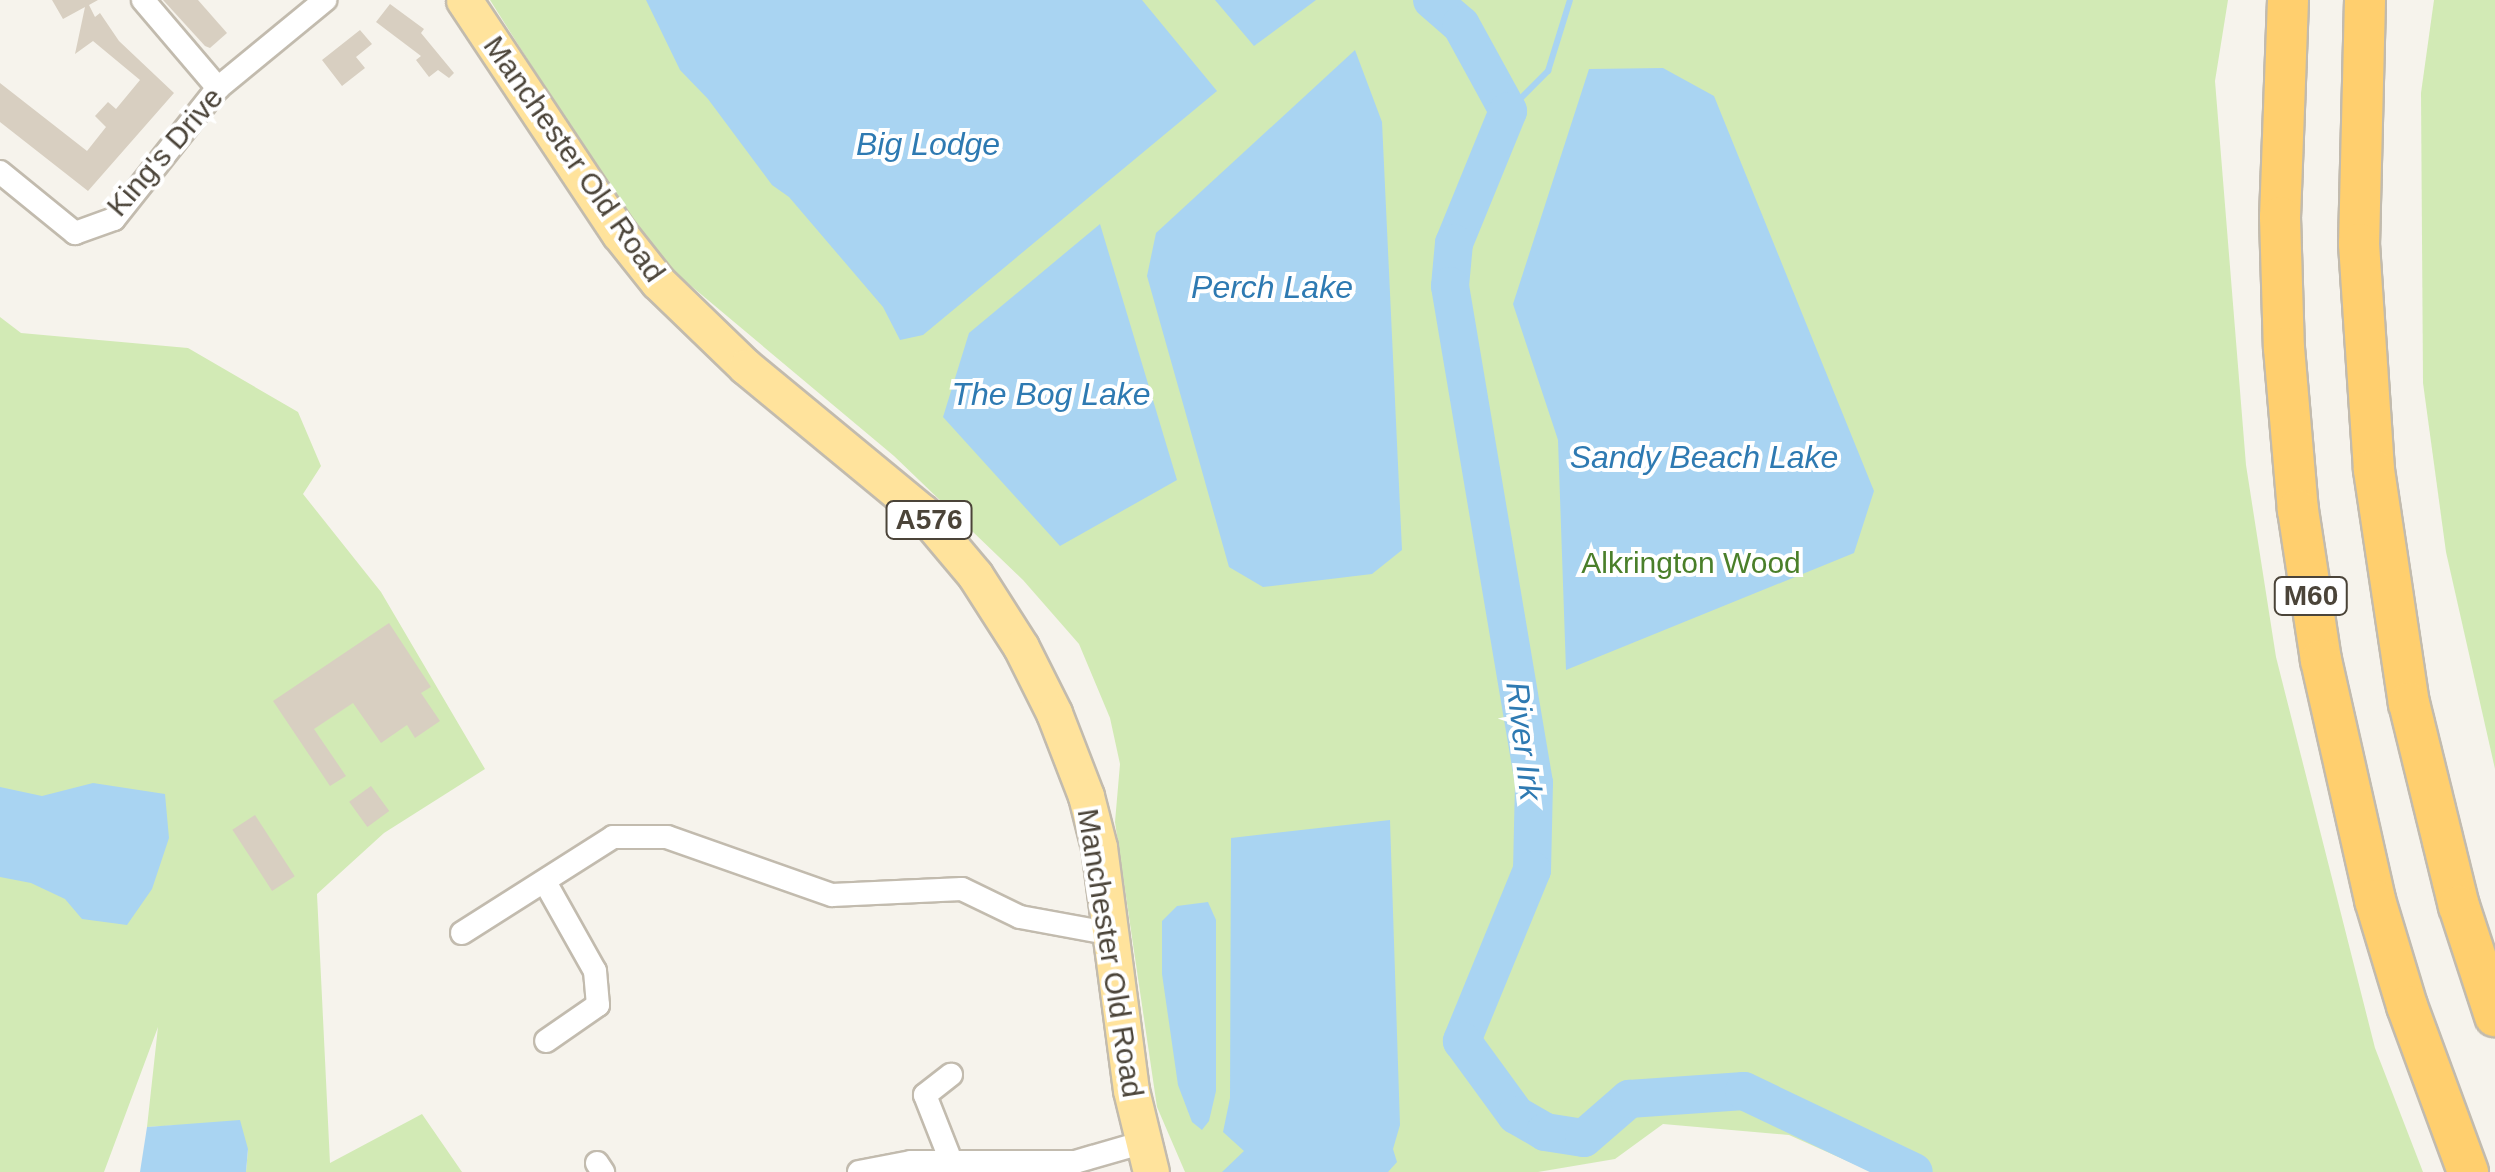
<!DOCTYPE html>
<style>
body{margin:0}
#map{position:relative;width:2495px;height:1172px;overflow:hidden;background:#f6f3ec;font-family:Helvetica,sans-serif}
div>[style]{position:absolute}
.green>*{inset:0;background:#d2eab5}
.water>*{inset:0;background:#a9d4f2}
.stream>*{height:6px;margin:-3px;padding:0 3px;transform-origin:3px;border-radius:3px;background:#a9d4f2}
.river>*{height:38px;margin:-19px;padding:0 19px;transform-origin:19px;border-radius:19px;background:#a9d4f2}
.building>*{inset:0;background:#d8cfc1;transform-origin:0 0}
.roads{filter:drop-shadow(2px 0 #c2bbae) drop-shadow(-2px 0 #c2bbae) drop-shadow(0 2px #c2bbae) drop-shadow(0 -2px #c2bbae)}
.street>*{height:22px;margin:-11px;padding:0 11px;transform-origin:11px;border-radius:11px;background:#fff}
.primary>*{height:35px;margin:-17.5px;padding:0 17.5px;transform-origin:17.5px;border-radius:17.5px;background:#ffe39c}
.highway>*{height:40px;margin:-20px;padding:0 20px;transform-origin:20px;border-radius:20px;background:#ffcf6e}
span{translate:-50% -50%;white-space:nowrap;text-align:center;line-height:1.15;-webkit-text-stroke:8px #fff;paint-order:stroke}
.shield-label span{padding:2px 8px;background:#fff;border:2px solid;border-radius:8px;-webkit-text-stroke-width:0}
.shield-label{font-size:28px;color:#4b4439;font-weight:700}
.street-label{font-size:30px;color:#4b4439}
.park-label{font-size:30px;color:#4a7f2a}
.water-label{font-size:32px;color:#2e7ab2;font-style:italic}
</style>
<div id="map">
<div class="green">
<div style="clip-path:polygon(490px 0,2228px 0,2215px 81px,2246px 465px,2276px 657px,2375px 1048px,2423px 1172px,1872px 1172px,1789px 1135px,1663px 1124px,1615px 1159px,1538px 1172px,1185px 1172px,1157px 1107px,1115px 822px,1120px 764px,1110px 718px,1079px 644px,1023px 580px,894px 456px,647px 249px)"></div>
<div style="clip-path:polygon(2434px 0,2495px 0,2495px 769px,2446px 552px,2423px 383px,2421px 93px)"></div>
<div style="clip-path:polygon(0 317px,21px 333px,188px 348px,298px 412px,321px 466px,303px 494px,381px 592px,485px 769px,384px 833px,317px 894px,330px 1163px,422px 1114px,462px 1172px,246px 1172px,248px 1149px,182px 1125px,147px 1127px,158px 1027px,104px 1172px,0 1172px)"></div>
</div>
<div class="water">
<div style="clip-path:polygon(646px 0,1142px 0,1217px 91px,923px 335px,900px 340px,883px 307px,789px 197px,772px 185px,708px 99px,680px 70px)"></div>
<div style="clip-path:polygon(1215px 0,1316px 0,1254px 46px)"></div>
<div style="clip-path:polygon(1355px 50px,1382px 122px,1402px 550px,1372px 574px,1263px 587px,1229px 567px,1147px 276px,1156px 233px)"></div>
<div style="clip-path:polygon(1663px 68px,1714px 96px,1874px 491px,1854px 553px,1566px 670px,1558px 440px,1513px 304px,1589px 69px)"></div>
<div style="clip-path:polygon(1100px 224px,1177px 480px,1060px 546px,943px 417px,969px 333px)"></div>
<div style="clip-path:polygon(93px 783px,165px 794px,169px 838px,152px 889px,127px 925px,82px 919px,65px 899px,31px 883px,0 877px,0 787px,42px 796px)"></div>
<div style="clip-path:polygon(1390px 820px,1400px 1125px,1393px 1149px,1397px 1162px,1388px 1172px,1222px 1172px,1244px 1151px,1223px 1132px,1230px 1098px,1231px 838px)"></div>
<div style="clip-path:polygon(1208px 902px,1216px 920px,1216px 1091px,1209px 1121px,1202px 1130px,1192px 1122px,1178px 1085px,1162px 974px,1162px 921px,1177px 906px)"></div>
<div style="clip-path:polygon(240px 1120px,248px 1149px,246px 1172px,140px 1172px,147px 1127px)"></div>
</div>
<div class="stream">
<div style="left:1508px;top:111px;width:57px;rotate:-45deg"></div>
<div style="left:1548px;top:71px;width:74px;rotate:-72.8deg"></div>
</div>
<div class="river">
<div style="left:1432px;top:0;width:38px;rotate:41deg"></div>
<div style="left:1461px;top:25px;width:98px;rotate:61.3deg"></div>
<div style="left:1508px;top:111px;width:143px;rotate:112.2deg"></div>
<div style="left:1454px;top:243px;width:43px;rotate:95.3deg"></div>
<div style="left:1450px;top:286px;width:504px;rotate:80.41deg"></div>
<div style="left:1534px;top:783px;width:87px;rotate:91.3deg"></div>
<div style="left:1532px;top:870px;width:185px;rotate:112.3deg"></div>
<div style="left:1462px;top:1041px;width:92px;rotate:53.9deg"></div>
<div style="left:1516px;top:1115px;width:34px;rotate:30deg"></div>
<div style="left:1545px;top:1132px;width:39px;rotate:9deg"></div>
<div style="left:1584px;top:1138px;width:60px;rotate:-40.9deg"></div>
<div style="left:1629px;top:1099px;width:115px;rotate:-4deg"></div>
<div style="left:1744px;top:1091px;width:188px;rotate:25.5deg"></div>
</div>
<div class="building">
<div style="clip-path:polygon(52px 0,98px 0,89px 5px,95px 17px,100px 13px,119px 41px,174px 93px,88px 191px,0 122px,0 83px,87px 151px,106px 127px,95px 116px,108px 102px,116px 109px,140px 80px,93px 41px,75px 54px,85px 7px,63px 19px)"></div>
<div style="clip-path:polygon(163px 0,198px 0,227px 33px,210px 48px,205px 46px)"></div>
<div style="clip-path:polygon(390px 4px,424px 29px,421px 33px,454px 73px,449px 78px,438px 70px,429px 77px,416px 60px,421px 56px,376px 22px)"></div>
<div style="clip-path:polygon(360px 30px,372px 44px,356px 57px,365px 68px,342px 86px,322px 60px)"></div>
<div style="clip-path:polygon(389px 623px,431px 687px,421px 693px,440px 721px,415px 738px,407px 725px,381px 743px,353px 703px,314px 729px,346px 776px,330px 786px,273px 701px)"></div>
<div style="left:371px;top:786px;width:31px;height:27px;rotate:54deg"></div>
<div style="left:255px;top:815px;width:73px;height:27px;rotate:57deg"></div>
</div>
<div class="roads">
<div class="street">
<div style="left:143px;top:0;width:116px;rotate:49.6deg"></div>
<div style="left:0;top:172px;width:97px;rotate:39.1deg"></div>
<div style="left:75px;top:233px;width:41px;rotate:-19.7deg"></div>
<div style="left:114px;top:219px;width:167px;rotate:-51.6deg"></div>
<div style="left:218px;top:88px;width:139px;rotate:-39.4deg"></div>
<div style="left:545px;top:882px;width:102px;rotate:60.7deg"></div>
<div style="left:595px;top:971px;width:34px;rotate:85deg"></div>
<div style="left:598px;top:1005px;width:63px;rotate:145.3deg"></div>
<div style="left:462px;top:933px;width:179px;rotate:-32.4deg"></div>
<div style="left:613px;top:837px;width:54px"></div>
<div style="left:667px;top:837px;width:175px;rotate:19.4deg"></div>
<div style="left:832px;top:895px;width:130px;rotate:-2.6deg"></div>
<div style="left:962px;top:889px;width:64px;rotate:25.8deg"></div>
<div style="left:1020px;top:917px;width:95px;rotate:10.4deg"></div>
<div style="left:951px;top:1161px;width:71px;rotate:-111.5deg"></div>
<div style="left:925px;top:1095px;width:33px;rotate:-38deg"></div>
<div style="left:597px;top:1163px;width:11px;rotate:56deg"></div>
<div style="left:859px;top:1172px;width:53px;rotate:-10.9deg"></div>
<div style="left:911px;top:1162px;width:164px"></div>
<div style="left:1075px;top:1162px;width:69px;rotate:-16.1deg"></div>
</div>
<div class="primary">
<div style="left:464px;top:0;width:280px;rotate:56.4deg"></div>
<div style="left:619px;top:233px;width:63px;rotate:51.5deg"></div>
<div style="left:658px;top:282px;width:122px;rotate:44deg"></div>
<div style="left:746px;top:367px;width:228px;rotate:39.5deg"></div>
<div style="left:922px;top:512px;width:82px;rotate:49.9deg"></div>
<div style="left:975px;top:575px;width:85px;rotate:57.4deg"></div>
<div style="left:1021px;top:647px;width:74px;rotate:63.4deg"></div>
<div style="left:1054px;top:713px;width:89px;rotate:68.9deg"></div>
<div style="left:1086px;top:796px;width:53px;rotate:75.7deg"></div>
<div style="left:1099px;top:847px;width:245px;rotate:82.5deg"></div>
<div style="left:1131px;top:1090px;width:84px;rotate:76.3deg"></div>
</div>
<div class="highway">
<div style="left:2288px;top:0;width:217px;rotate:92.1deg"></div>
<div style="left:2280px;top:217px;width:131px;rotate:88.3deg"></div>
<div style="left:2284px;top:348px;width:163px;rotate:85.1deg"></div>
<div style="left:2298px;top:510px;width:152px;rotate:81.3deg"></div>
<div style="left:2321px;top:660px;width:246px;rotate:77.3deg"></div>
<div style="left:2375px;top:900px;width:111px;rotate:73.2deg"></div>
<div style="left:2407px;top:1006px;width:177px;rotate:69.8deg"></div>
<div style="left:2365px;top:0;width:244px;rotate:91.4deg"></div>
<div style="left:2359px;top:244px;width:226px;rotate:86.2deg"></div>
<div style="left:2374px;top:470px;width:236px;rotate:81.5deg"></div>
<div style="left:2409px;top:703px;width:209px;rotate:76.2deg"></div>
<div style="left:2459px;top:906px;width:116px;rotate:71.9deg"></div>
</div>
</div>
<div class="shield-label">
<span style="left:929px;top:520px">A576</span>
<span style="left:2311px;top:596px">M60</span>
</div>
<div class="street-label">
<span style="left:165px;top:152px;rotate:-49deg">King's Drive</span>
<span style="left:574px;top:159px;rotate:55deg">Manchester Old Road</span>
<span style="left:1110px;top:953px;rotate:81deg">Manchester Old Road</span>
</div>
<div class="park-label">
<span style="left:1691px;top:563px">Alkrington Wood</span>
</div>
<div class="water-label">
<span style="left:928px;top:144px">Big Lodge</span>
<span style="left:1272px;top:287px">Perch Lake</span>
<span style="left:1051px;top:394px">The Bog Lake</span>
<span style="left:1704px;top:457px">Sandy Beach Lake</span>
<span style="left:1524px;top:741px;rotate:83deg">River Irk</span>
</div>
</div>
